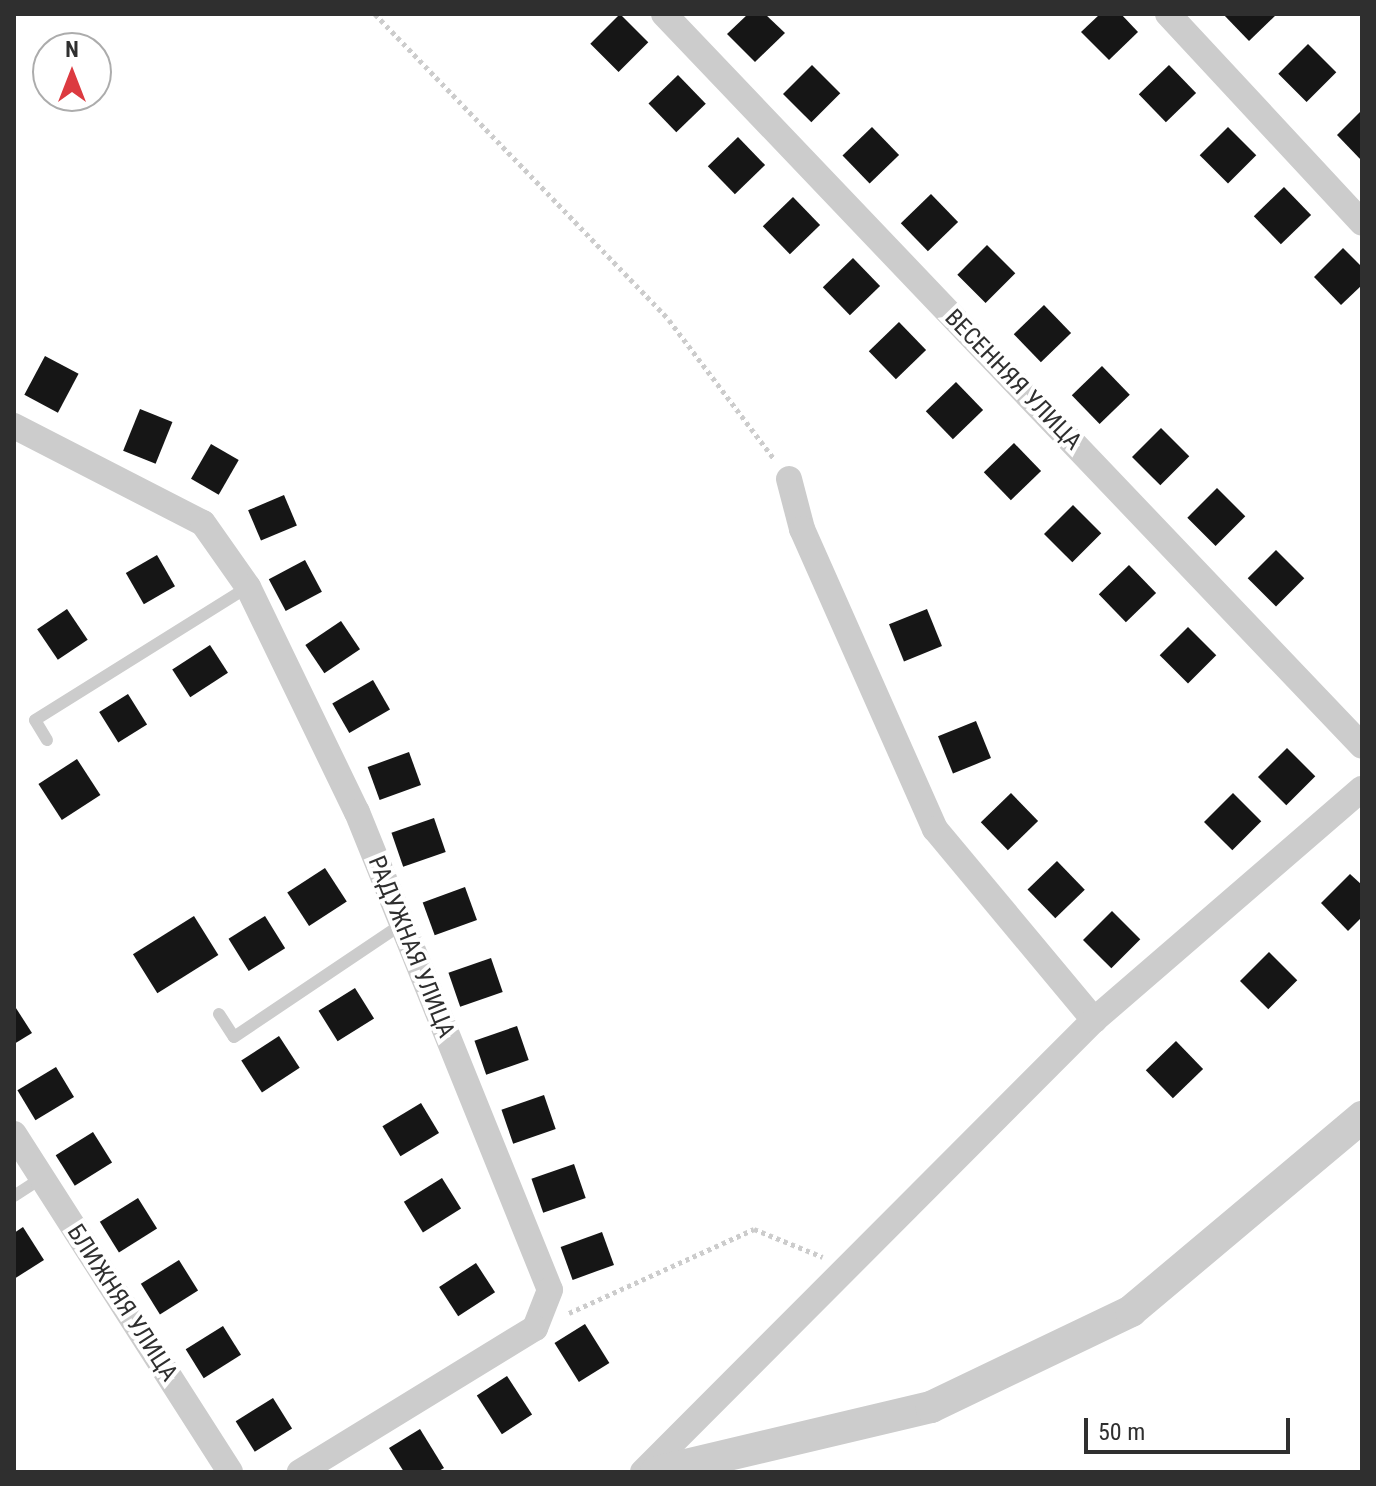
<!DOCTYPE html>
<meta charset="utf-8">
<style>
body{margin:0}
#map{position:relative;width:1376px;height:1486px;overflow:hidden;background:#fff;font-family:"Roboto Condensed",sans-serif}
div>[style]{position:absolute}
.building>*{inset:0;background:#161616;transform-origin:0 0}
.path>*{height:5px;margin-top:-2.5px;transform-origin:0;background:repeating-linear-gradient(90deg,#ccc 0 4px,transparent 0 8px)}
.service>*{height:12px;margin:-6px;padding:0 6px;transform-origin:6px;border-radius:6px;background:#ccc}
.minor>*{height:26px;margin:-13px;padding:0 13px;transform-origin:13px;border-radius:13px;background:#ccc}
.tertiary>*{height:32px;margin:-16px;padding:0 16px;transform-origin:16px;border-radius:16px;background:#ccc}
span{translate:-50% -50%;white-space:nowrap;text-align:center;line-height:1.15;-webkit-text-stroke:8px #fff;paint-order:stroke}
.street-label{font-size:24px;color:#2f2f2f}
.frame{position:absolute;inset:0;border:16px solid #2f2f2f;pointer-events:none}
.north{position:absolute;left:32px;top:32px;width:80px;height:80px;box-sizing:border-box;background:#fff;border:2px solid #acacac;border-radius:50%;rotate:0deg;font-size:22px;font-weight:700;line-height:32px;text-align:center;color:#2f2f2f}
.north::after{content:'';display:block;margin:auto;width:28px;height:36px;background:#dc3a40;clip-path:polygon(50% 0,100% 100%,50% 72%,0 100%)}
.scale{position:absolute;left:1084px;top:1418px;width:206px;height:36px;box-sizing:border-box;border:4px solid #2f2f2f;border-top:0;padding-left:10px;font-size:24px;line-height:28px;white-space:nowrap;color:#2f2f2f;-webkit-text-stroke:6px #fff;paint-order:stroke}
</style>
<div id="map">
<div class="building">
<div style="left:620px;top:14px;width:40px;height:42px;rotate:45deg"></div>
<div style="clip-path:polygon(748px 14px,765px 14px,785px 33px,755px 62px,727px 34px)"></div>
<div style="clip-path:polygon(1100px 14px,1121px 14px,1138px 32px,1109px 60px,1081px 32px)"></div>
<div style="clip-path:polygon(1223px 14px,1277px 14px,1249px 41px)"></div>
<div style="left:1308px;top:44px;width:40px;height:42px;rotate:45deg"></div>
<div style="left:812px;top:65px;width:40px;height:41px;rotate:45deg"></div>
<div style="left:1169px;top:65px;width:39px;height:42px;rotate:46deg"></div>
<div style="left:678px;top:75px;width:40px;height:41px;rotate:46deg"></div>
<div style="clip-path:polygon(1362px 110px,1362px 161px,1337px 135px)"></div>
<div style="left:872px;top:127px;width:39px;height:41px;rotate:46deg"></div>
<div style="left:1228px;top:127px;width:40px;height:40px;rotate:45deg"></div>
<div style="left:738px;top:137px;width:39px;height:42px;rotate:46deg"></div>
<div style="left:1284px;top:187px;width:39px;height:42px;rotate:46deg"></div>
<div style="left:931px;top:194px;width:39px;height:42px;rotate:46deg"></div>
<div style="left:793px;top:197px;width:39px;height:42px;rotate:46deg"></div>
<div style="left:987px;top:245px;width:40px;height:42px;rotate:45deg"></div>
<div style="clip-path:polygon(1343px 248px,1362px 267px,1362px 285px,1341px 305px,1314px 277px)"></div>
<div style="left:853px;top:258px;width:39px;height:42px;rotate:46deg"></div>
<div style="left:1044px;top:305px;width:39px;height:42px;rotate:46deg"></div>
<div style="left:899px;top:322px;width:39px;height:42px;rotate:46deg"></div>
<div style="left:45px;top:356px;width:38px;height:44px;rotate:28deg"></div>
<div style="left:1102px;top:366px;width:40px;height:42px;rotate:46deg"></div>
<div style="left:956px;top:382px;width:39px;height:42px;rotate:46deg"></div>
<div style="left:140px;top:409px;width:35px;height:45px;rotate:22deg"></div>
<div style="left:1161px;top:428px;width:40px;height:41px;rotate:45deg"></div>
<div style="left:1014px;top:443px;width:39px;height:42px;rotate:46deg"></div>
<div style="left:211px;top:444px;width:32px;height:40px;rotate:30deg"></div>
<div style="left:1217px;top:488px;width:40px;height:42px;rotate:45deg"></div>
<div style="left:284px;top:495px;width:33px;height:39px;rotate:67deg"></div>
<div style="left:1073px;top:505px;width:40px;height:41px;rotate:45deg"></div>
<div style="left:1276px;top:550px;width:40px;height:40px;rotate:45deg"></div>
<div style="left:157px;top:555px;width:36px;height:36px;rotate:60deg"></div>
<div style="left:305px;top:560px;width:36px;height:41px;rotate:62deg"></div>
<div style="left:1129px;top:565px;width:39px;height:42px;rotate:46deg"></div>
<div style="left:67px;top:609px;width:37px;height:36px;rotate:56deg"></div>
<div style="left:927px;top:609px;width:40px;height:41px;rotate:68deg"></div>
<div style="left:341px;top:621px;width:34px;height:43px;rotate:56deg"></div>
<div style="left:1188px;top:627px;width:40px;height:40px;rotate:45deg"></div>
<div style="left:210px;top:645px;width:33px;height:45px;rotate:57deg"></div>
<div style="left:373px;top:680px;width:34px;height:47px;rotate:60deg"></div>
<div style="left:128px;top:694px;width:36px;height:34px;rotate:58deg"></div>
<div style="left:976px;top:721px;width:40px;height:41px;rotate:68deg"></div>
<div style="left:1287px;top:748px;width:40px;height:41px;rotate:45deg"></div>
<div style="left:409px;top:752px;width:35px;height:44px;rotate:70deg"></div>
<div style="left:77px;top:759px;width:43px;height:46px;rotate:57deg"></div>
<div style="left:1011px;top:793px;width:39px;height:42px;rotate:46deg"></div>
<div style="left:1233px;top:793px;width:40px;height:41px;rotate:45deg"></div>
<div style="left:434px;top:818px;width:36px;height:45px;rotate:71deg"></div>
<div style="left:1057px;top:861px;width:40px;height:41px;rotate:46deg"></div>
<div style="left:325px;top:868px;width:40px;height:45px;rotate:57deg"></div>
<div style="clip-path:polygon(1350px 874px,1362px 885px,1362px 917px,1348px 931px,1321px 903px)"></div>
<div style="left:465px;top:887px;width:35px;height:45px;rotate:70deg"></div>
<div style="left:1112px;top:911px;width:40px;height:41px;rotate:45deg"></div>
<div style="left:194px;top:916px;width:46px;height:72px;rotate:58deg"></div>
<div style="left:265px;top:916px;width:38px;height:43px;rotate:58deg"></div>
<div style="left:1269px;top:952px;width:40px;height:41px;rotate:45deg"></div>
<div style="left:491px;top:958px;width:36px;height:45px;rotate:71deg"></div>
<div style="left:355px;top:988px;width:36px;height:43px;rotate:58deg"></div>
<div style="clip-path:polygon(14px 1005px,32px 1033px,14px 1044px)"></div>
<div style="left:517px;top:1026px;width:36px;height:45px;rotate:71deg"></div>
<div style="left:279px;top:1036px;width:38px;height:45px;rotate:57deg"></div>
<div style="left:1176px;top:1041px;width:39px;height:42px;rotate:46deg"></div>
<div style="left:56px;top:1067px;width:35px;height:45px;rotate:59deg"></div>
<div style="left:544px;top:1095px;width:36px;height:45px;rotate:71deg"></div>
<div style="left:421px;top:1103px;width:35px;height:45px;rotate:59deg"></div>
<div style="left:93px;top:1132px;width:36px;height:44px;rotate:58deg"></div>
<div style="left:574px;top:1164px;width:36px;height:45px;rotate:71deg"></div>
<div style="left:442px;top:1178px;width:36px;height:45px;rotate:58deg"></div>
<div style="left:138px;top:1198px;width:36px;height:45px;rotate:58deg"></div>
<div style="clip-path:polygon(23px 1227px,44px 1260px,14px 1279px,14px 1233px)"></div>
<div style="left:602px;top:1232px;width:35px;height:44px;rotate:70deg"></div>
<div style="left:179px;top:1260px;width:36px;height:45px;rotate:58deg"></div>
<div style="left:476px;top:1263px;width:35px;height:44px;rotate:57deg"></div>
<div style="left:585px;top:1324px;width:46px;height:36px;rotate:58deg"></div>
<div style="left:223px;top:1326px;width:34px;height:44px;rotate:58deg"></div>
<div style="left:507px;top:1376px;width:46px;height:36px;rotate:57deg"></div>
<div style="left:273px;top:1398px;width:36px;height:44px;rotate:58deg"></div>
<div style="clip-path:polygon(420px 1429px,444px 1468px,437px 1472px,404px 1472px,389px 1448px)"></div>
</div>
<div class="path">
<div style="left:375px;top:14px;width:424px;rotate:46.1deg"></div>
<div style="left:669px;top:320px;width:174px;rotate:52.9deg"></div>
<div style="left:569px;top:1313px;width:203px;rotate:-24.4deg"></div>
<div style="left:754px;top:1229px;width:74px;rotate:22.1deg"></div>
</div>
<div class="service">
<div style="left:47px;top:740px;width:23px;rotate:-121deg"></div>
<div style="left:35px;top:720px;width:251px;rotate:-32deg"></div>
<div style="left:219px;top:1014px;width:27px;rotate:57deg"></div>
<div style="left:234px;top:1037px;width:202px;rotate:-33.9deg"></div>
<div style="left:14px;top:1196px;width:33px;rotate:-33deg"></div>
</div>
<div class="minor">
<div style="left:664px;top:14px;width:1011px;rotate:46.36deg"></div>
<div style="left:1168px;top:14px;width:285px;rotate:47.1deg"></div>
<div style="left:14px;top:426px;width:212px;rotate:27.2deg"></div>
<div style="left:203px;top:523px;width:78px;rotate:54.9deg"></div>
<div style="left:248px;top:587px;width:250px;rotate:64.2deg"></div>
<div style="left:357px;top:812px;width:515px;rotate:68.01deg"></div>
<div style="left:550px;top:1290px;width:41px;rotate:111.5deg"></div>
<div style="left:535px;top:1328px;width:276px;rotate:148.5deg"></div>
<div style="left:789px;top:479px;width:52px;rotate:75.4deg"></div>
<div style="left:802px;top:529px;width:328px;rotate:66.1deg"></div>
<div style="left:935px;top:829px;width:249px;rotate:50.2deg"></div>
<div style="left:14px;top:1134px;width:401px;rotate:57.4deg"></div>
<div style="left:643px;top:1472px;width:639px;rotate:-45.06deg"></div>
<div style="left:1094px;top:1020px;width:354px;rotate:-40.8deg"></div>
</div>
<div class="tertiary">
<div style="left:656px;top:1472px;width:283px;rotate:-13.3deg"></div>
<div style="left:931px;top:1407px;width:222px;rotate:-25.6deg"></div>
<div style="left:1131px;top:1311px;width:302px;rotate:-40deg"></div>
</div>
<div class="street-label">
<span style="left:1013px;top:380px;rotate:46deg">ВЕСЕННЯЯ УЛИЦА</span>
<span style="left:411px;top:947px;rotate:68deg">РАДУЖНАЯ УЛИЦА</span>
<span style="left:122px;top:1303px;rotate:57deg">БЛИЖНЯЯ УЛИЦА</span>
</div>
<div class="frame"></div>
<div class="north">N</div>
<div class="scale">50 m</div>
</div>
